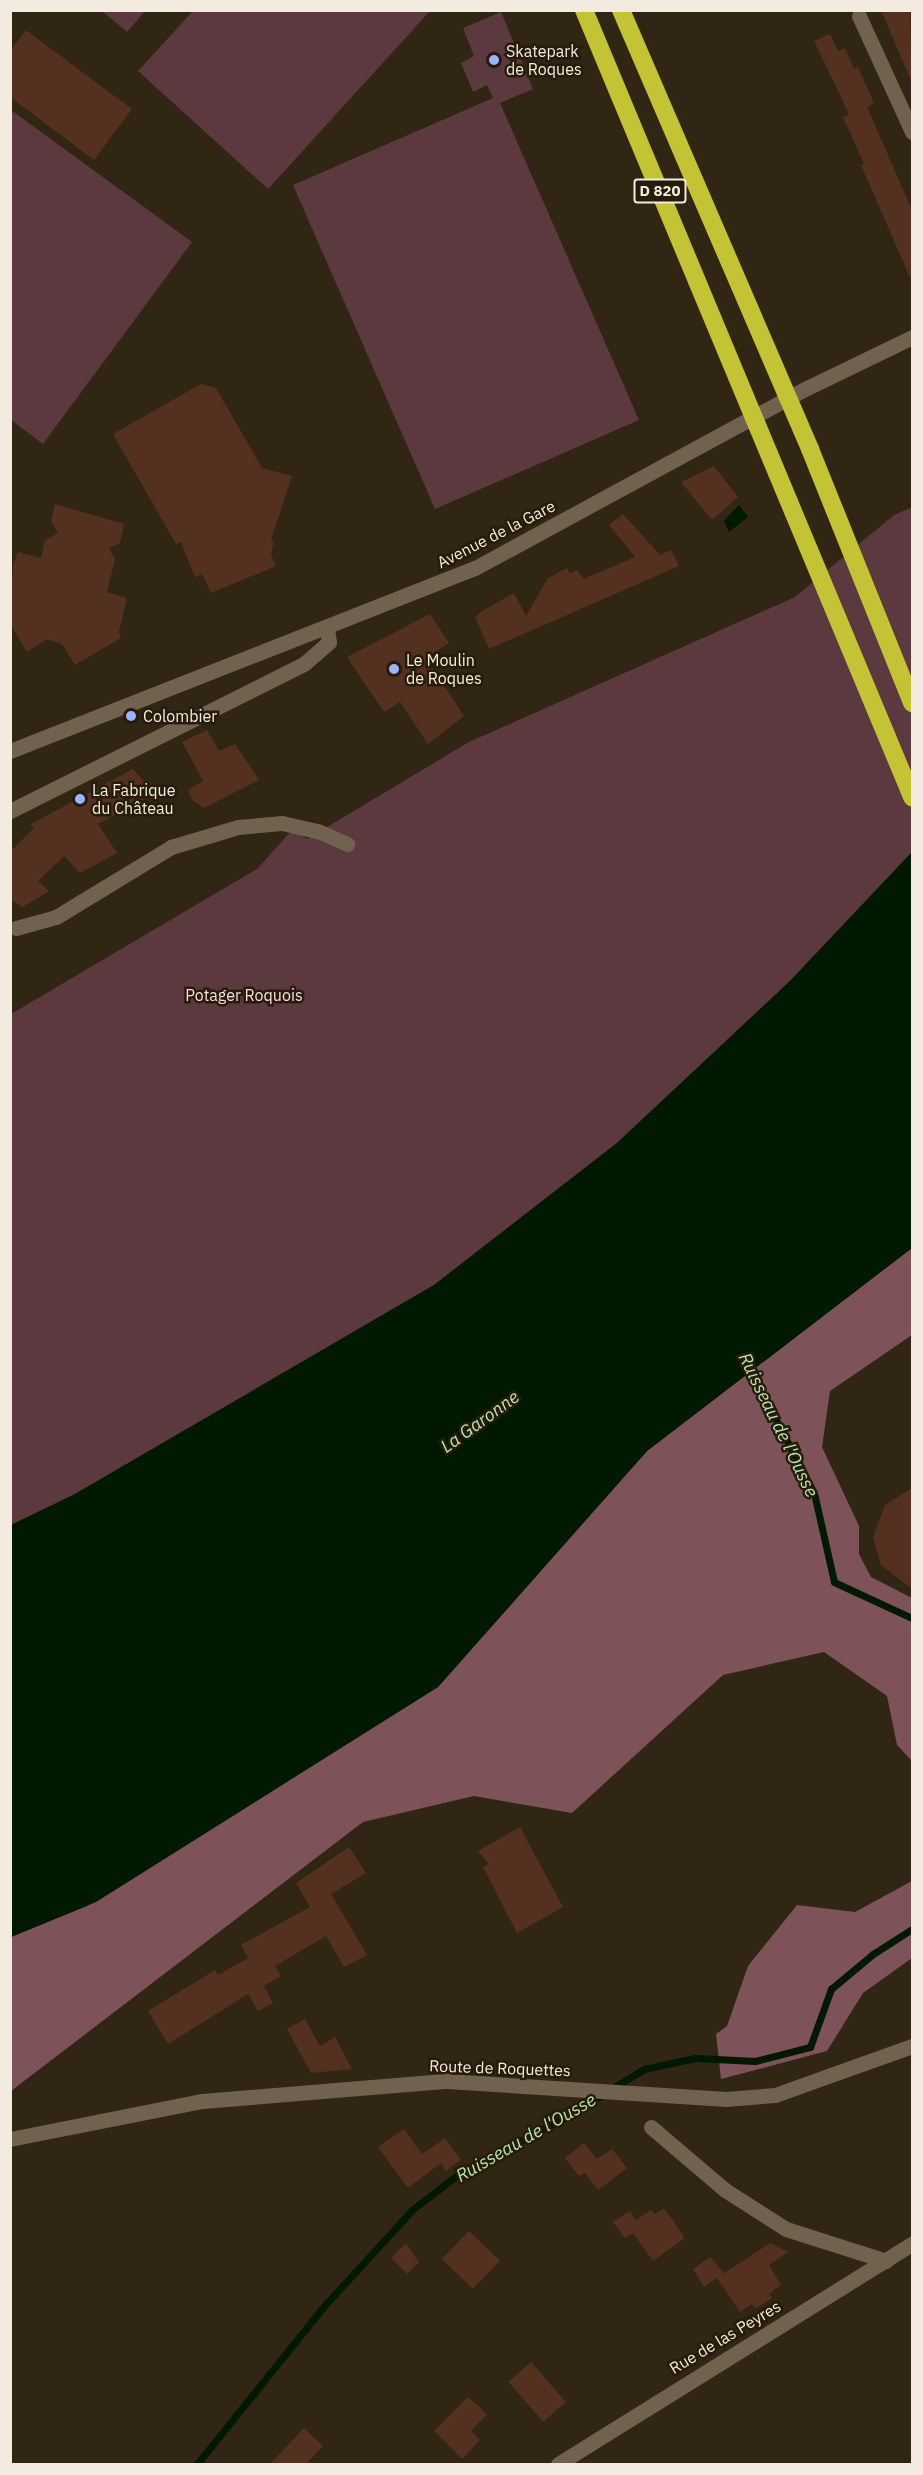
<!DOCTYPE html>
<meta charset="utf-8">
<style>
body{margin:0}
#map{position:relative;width:923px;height:2475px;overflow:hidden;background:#312513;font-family:"IBM Plex Sans",sans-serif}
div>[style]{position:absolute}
.green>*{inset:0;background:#5c393f}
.forest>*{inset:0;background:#7d5259}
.water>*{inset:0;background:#011801}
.stream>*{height:7px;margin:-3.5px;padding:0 3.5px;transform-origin:3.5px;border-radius:3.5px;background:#011801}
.building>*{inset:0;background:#543021;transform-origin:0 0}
.minor>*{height:15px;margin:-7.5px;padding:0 7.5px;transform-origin:7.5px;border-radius:7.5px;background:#70624f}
.highway>*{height:18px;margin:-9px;padding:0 9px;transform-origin:9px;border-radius:9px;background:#c4c335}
.dots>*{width:16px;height:16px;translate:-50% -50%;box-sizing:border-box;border:3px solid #271b0a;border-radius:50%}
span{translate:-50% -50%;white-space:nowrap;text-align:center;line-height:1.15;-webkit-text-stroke:5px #271b0a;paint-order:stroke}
.shield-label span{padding:2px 4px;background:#271b0a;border:2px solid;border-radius:4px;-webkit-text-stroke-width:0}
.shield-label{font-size:15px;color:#f3ebe0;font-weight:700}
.poi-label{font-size:16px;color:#f3ebe0}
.left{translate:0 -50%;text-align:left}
.street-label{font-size:16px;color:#f3ebe0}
.park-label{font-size:16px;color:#fadbdf}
.water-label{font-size:18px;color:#b5e6b1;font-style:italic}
.frame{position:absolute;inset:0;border:12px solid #f3ebe0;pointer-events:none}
</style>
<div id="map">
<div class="green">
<div style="clip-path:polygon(102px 11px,145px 11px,127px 32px)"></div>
<div style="clip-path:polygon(193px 11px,193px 10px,430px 11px,268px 189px,138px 71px)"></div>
<div style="clip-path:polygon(501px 12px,533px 89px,500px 103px,639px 420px,435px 509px,293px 185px,493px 98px,487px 85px,473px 92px,461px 63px,474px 56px,463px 28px)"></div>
<div style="clip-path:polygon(11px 110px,192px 242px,43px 444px,11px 420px)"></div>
<div style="clip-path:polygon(912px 507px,912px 852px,790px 981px,617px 1143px,434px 1285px,75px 1494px,11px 1525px,11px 1014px,257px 869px,293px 829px,307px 839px,469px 742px,795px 597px,894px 515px)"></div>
</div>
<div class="forest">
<div style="clip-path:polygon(912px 1248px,912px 1335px,830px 1391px,822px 1447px,859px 1526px,859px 1554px,871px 1577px,912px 1598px,912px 1761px,897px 1745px,887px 1696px,824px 1652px,723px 1675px,572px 1813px,474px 1796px,363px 1822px,11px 2091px,11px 1937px,87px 1906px,438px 1687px,647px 1451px)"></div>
<div style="clip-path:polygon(912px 1881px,912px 1958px,863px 1993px,827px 2051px,721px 2079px,716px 2034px,727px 2026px,748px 1966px,797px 1905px,855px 1912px)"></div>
</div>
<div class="water">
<div style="clip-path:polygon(739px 505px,748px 517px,729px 532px,724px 521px)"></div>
<div style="clip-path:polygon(912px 852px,912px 1248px,647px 1451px,438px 1687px,96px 1902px,11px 1937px,11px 1525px,75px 1494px,434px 1285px,617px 1143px,790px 981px)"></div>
</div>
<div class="stream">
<div style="left:747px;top:1364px;width:145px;rotate:62.6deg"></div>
<div style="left:814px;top:1493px;width:91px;rotate:77.3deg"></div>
<div style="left:834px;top:1582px;width:86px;rotate:24.8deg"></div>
<div style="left:197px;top:2464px;width:204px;rotate:-51.2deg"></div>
<div style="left:325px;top:2305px;width:130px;rotate:-47.5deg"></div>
<div style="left:413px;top:2209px;width:64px;rotate:-37.4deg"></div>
<div style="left:464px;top:2170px;width:107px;rotate:-27.3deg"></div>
<div style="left:559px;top:2121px;width:100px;rotate:-31.5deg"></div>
<div style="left:644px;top:2069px;width:52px;rotate:-12.2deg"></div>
<div style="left:695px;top:2058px;width:60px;rotate:2.9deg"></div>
<div style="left:755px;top:2061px;width:57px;rotate:-14.3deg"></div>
<div style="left:810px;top:2047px;width:62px;rotate:-70.1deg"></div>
<div style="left:831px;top:1989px;width:55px;rotate:-39.8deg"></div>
<div style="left:873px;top:1954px;width:46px;rotate:-32.7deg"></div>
</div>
<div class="building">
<div style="clip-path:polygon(881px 10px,910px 10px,912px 83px)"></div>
<div style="clip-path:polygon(26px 30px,132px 109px,94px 160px,10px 97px,10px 51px)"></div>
<div style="clip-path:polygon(830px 34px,838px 51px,845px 48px,854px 69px,858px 67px,874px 103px,867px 107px,912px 210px,912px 282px,861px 165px,864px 164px,843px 117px,849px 114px,814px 41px)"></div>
<div style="clip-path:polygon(201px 384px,216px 388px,262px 468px,292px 476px,271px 540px,274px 541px,271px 554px,276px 566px,211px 593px,202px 574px,195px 577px,181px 542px,176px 544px,113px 434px)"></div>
<div style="clip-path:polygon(714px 466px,738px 497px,712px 520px,681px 482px)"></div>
<div style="clip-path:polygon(55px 504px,124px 524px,120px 543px,109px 548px,115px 559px,107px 592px,127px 598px,119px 632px,121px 638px,75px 665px,62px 644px,47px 639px,27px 652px,10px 624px,13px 564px,18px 552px,41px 558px,45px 540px,58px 533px,51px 521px)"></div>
<div style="clip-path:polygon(623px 514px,660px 555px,671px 550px,679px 566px,489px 649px,475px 617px,484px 610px,514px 593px,526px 616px,548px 578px,567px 568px,570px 574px,577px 570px,584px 579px,635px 557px,609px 525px)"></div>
<div style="clip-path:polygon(430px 614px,449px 643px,426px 658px,464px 716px,428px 744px,400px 702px,384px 712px,347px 657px)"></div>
<div style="clip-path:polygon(207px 730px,219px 751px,235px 744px,259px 780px,204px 808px,192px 800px,188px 790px,203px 781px,182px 742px)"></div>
<div style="clip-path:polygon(133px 769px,155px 793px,98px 824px,117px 853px,80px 873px,64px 856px,38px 881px,49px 891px,23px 907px,10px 900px,10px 852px,34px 828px,31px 824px)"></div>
<div style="clip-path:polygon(912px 1488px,912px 1589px,881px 1565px,873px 1538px,885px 1505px)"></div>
<div style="clip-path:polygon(520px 1827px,563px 1907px,517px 1933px,483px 1867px,489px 1864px,478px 1851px)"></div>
<div style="clip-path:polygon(349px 1847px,366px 1873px,331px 1894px,367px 1955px,344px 1967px,326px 1936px,275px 1966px,281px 1976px,264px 1986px,273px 2003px,258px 2011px,248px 1994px,168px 2044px,148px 2011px,215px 1970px,218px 1975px,248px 1958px,241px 1945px,310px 1907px,296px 1883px)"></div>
<div style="clip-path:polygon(305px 2019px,320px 2046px,335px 2037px,352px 2069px,311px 2073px,287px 2029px)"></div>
<div style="clip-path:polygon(404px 2129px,422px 2154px,445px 2138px,461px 2160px,446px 2171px,441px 2163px,408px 2188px,378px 2147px)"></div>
<div style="clip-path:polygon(584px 2143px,597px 2159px,612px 2149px,627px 2168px,598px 2190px,585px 2173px,579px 2176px,565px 2158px)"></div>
<div style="clip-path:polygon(664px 2208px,685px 2238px,653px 2261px,633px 2233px,625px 2238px,613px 2222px,630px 2211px,636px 2220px,651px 2210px,655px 2214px)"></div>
<div style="left:469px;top:2231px;width:43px;height:39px;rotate:44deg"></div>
<div style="clip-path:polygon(406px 2243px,419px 2262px,407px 2274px,391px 2258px)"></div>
<div style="clip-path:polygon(770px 2243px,788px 2252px,769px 2265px,781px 2285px,769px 2294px,772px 2298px,755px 2309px,752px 2304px,740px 2312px,717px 2278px)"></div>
<div style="clip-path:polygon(710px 2257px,724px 2273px,704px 2287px,693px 2269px)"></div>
<div style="left:531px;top:2362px;width:53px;height:30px;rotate:49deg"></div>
<div style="clip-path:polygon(468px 2397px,487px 2414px,471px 2431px,480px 2440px,462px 2459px,434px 2431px)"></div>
<div style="clip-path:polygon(304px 2428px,323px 2446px,306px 2464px,270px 2464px)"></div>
</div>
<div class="minor">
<div style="left:859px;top:16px;width:128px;rotate:65.4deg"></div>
<div style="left:10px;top:751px;width:500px;rotate:-21.5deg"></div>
<div style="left:475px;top:568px;width:378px;rotate:-28.5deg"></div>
<div style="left:807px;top:388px;width:117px;rotate:-25.9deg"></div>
<div style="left:10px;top:811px;width:330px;rotate:-26.6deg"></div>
<div style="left:305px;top:663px;width:32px;rotate:-41deg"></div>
<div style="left:329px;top:642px;width:13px;rotate:-99deg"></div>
<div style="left:16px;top:928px;width:41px;rotate:-15.4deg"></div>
<div style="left:56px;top:917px;width:135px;rotate:-31.3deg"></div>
<div style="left:171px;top:847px;width:70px;rotate:-16.6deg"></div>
<div style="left:238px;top:827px;width:44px;rotate:-5.2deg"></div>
<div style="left:282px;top:823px;width:37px;rotate:13deg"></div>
<div style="left:318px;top:831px;width:32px;rotate:24deg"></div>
<div style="left:651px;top:2127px;width:97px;rotate:40.4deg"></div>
<div style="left:725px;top:2190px;width:72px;rotate:32.6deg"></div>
<div style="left:786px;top:2229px;width:105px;rotate:17.7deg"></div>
<div style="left:10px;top:2139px;width:196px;rotate:-11.2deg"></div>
<div style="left:202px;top:2101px;width:246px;rotate:-4.7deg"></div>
<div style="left:447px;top:2081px;width:280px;rotate:3.7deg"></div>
<div style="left:726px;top:2099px;width:49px;rotate:-4.7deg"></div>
<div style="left:775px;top:2095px;width:145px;rotate:-19.7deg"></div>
<div style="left:558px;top:2464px;width:417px;rotate:-31.9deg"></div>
</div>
<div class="highway">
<div style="left:584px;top:10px;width:853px;rotate:67.37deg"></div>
<div style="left:621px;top:10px;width:478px;rotate:66.7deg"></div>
<div style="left:810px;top:449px;width:274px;rotate:68.1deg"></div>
</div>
<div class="dots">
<div style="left:494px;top:60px;background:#9ab5fd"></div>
<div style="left:394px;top:669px;background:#9ab5fd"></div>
<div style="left:131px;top:716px;background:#9ab5fd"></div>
<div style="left:80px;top:799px;background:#9ab5fd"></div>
</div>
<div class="shield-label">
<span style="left:660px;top:191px">D 820</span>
</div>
<div class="poi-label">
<span class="left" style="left:506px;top:60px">Skatepark<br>de Roques</span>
<span class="left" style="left:406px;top:669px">Le Moulin<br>de Roques</span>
<span class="left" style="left:143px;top:716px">Colombier</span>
<span class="left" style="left:92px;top:799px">La Fabrique<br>du Château</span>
</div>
<div class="street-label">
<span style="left:496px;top:534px;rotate:-27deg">Avenue de la Gare</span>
<span style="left:500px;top:2068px;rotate:2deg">Route de Roquettes</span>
<span style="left:725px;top:2337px;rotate:-31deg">Rue de las Peyres</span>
</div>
<div class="park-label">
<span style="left:244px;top:995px">Potager Roquois</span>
</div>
<div class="water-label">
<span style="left:480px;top:1422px;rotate:-36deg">La Garonne</span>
<span style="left:778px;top:1425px;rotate:64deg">Ruisseau de l'Ousse</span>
<span style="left:526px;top:2138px;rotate:-30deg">Ruisseau de l'Ousse</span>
</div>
<div class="frame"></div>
</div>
